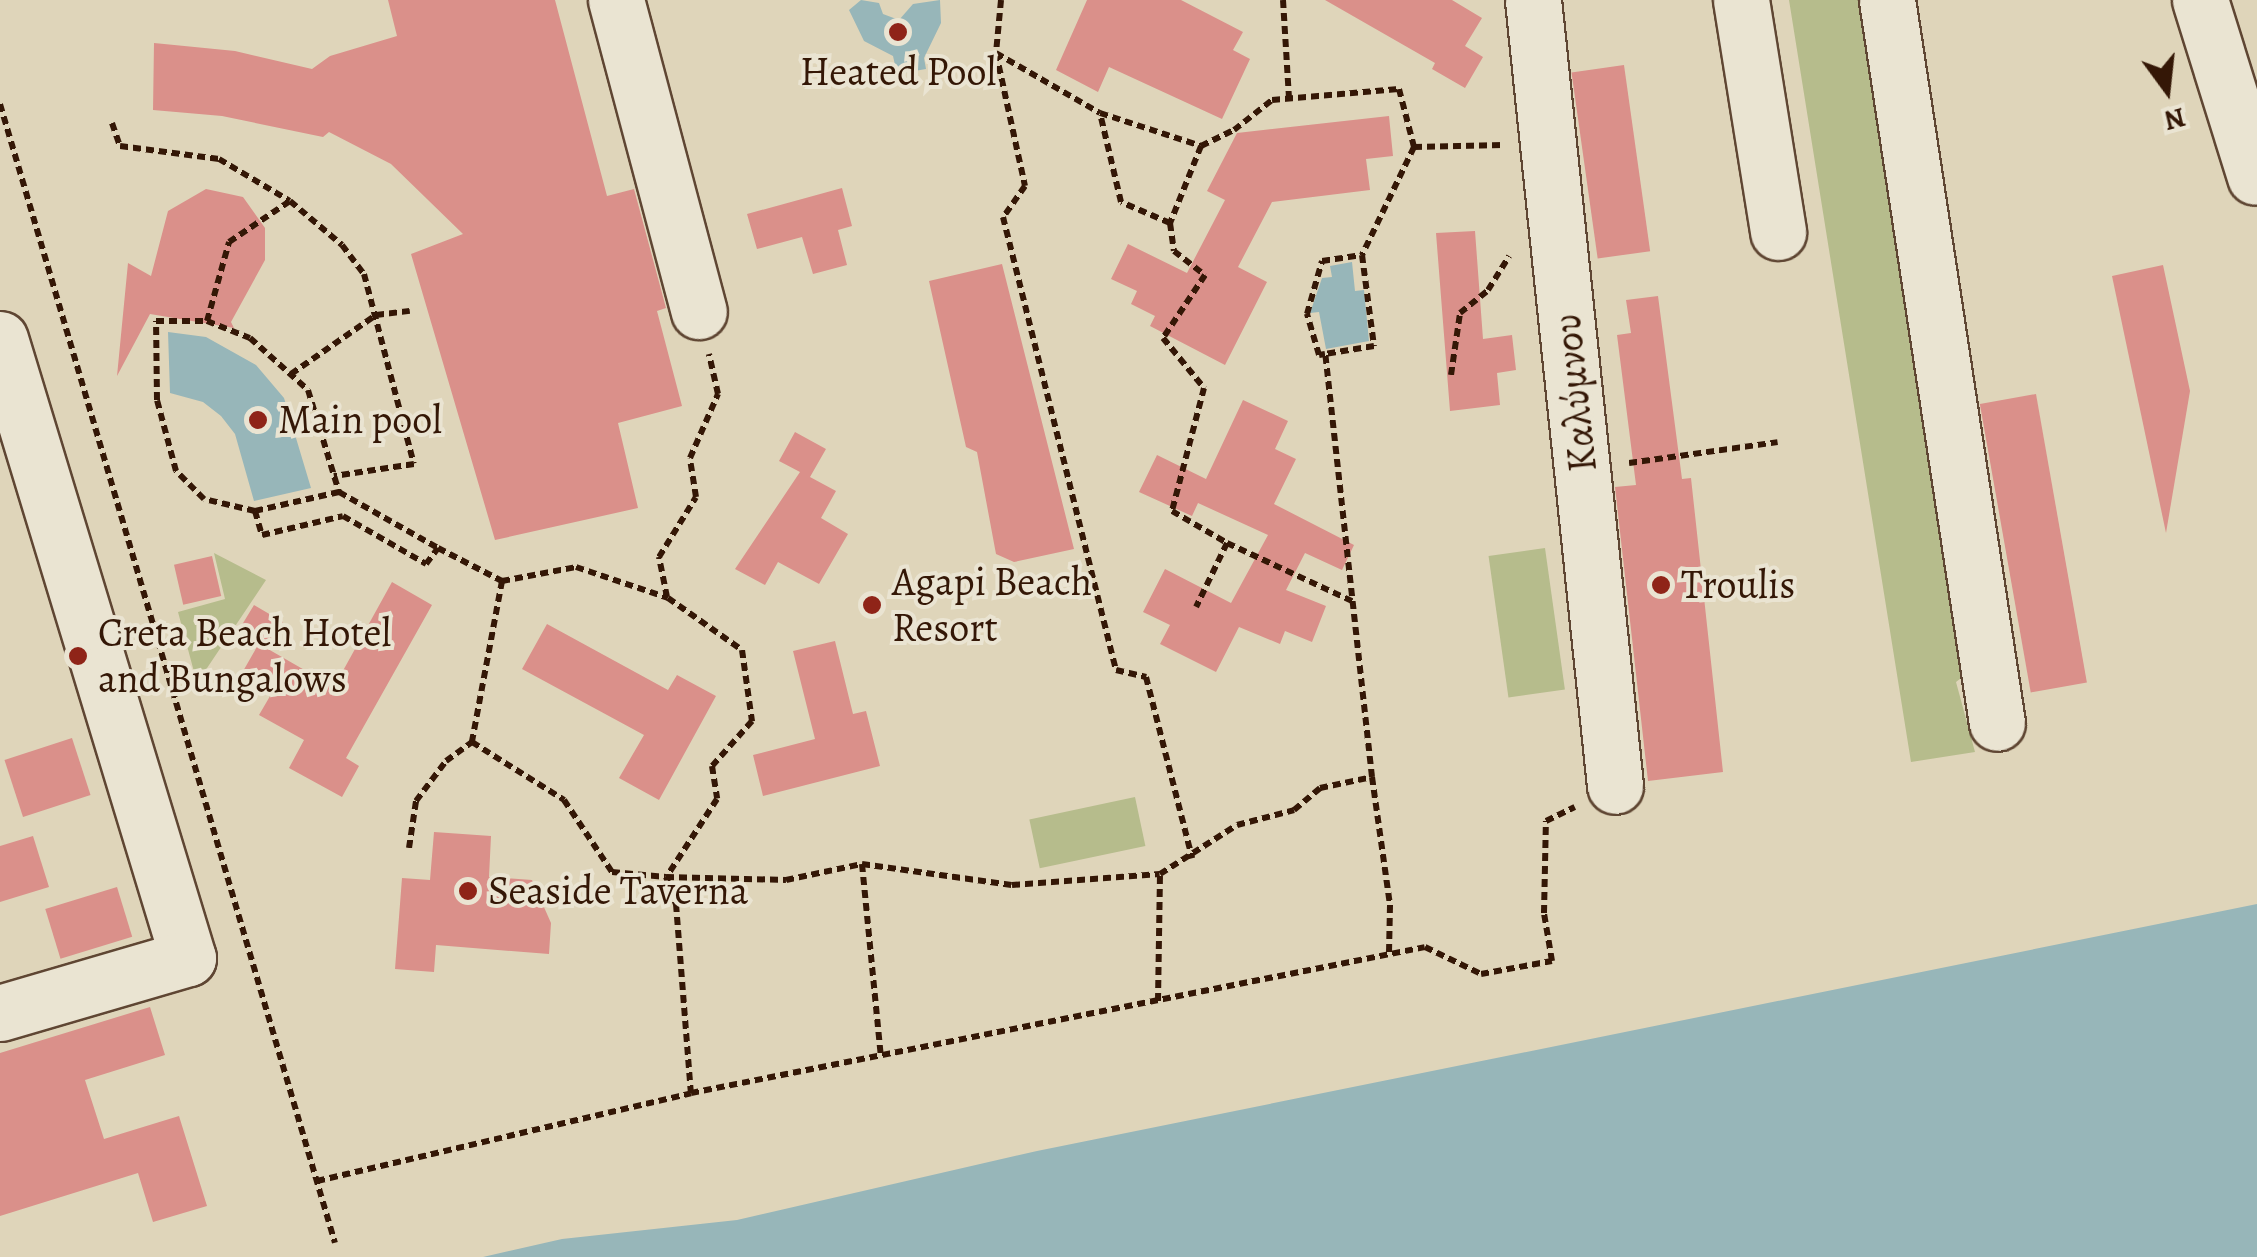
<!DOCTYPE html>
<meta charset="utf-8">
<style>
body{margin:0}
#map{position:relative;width:2257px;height:1257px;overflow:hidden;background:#dfd5ba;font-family:Alegreya,serif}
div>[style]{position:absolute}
.green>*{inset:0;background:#b6bc8c;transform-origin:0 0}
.water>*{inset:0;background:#97b6b9}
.building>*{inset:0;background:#da908a;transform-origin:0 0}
.path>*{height:6px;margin-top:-3px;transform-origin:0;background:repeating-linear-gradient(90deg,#341706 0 8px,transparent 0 13px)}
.roads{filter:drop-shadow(2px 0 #5f4633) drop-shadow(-2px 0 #5f4633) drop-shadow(0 2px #5f4633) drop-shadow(0 -2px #5f4633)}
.minor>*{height:55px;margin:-27.5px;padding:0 27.5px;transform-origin:27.5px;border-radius:27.5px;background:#eae4d2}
.dots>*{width:28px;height:28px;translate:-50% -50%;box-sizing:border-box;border:5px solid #eae4d2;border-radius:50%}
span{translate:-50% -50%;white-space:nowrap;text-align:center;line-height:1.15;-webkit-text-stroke:8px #eae4d2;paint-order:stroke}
.poi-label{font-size:40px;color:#341706}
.left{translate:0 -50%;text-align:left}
.street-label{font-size:40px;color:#341706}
.north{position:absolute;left:2117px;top:40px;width:100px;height:100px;-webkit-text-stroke:8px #eae4d2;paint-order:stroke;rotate:165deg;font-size:28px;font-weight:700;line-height:40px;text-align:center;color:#341706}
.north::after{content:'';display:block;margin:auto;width:35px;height:45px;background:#341706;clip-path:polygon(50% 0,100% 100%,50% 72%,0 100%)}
</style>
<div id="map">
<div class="green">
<div style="clip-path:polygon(1789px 0,1866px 0,1974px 668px,1956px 682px,1975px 752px,1911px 762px)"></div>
<div style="left:1545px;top:548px;width:143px;height:57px;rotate:82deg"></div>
<div style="clip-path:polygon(214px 553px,266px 580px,197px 683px,178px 612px,225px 599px)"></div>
<div style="left:1135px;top:797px;width:50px;height:108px;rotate:78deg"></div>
</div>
<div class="water">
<div style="clip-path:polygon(861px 0,879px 3px,883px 14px,899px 20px,913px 4px,940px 0,941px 23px,924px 58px,926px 69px,897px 74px,893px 56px,864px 41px,849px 10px)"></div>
<div style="clip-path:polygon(1352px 262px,1355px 291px,1364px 290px,1369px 341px,1326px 349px,1319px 312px,1310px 313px,1322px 278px,1332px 277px,1330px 266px)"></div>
<div style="clip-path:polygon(168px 332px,206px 337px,256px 365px,284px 398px,311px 488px,254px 501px,235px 434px,221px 416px,203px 402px,170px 393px)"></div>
<div style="clip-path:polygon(2257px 904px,2257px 1257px,483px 1257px,562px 1239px,737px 1220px,1037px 1151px)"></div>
</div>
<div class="building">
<div style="clip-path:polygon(388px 0,555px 0,607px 196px,634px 189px,666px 308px,657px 311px,682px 406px,618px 423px,638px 508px,495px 540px,411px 254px,463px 234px,391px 164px,329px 132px,323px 137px,222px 116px,153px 110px,154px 43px,235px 51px,312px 69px,330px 56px,397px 36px)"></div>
<div style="clip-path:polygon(1087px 0,1181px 0,1243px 32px,1233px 50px,1250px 59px,1222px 119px,1109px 67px,1098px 92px,1056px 70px)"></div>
<div style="clip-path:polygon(1325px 0,1452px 0,1482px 18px,1465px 46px,1483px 57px,1465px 88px,1432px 69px,1435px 63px)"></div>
<div style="left:1624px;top:65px;width:188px;height:53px;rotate:82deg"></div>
<div style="clip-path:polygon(1389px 116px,1393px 156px,1366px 159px,1370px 190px,1272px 202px,1238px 267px,1267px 282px,1225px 365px,1150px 326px,1155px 316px,1131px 304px,1137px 291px,1111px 279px,1128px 244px,1187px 273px,1225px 200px,1207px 191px,1237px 133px)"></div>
<div style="clip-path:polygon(842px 188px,852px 226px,838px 230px,847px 265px,813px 274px,802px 237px,757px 249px,747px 214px)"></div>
<div style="clip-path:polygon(206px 189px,243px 197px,265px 228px,265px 260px,231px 322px,234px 328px,150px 314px,117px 376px,128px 263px,151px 276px,168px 211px)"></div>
<div style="clip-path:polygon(1475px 231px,1483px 339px,1512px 335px,1516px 370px,1497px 373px,1500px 405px,1450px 411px,1436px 233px)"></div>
<div style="clip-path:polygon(1002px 264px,1074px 549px,1014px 562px,996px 554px,977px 452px,966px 447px,929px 281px)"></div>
<div style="clip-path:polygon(2163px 265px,2190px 391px,2166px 533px,2112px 276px)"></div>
<div style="clip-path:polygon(1658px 296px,1682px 479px,1691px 478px,1723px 772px,1648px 781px,1615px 487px,1636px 485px,1617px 335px,1631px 333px,1626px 300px)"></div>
<div style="left:2036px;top:394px;width:293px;height:57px;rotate:80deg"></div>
<div style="clip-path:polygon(1243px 400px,1288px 421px,1275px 449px,1296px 459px,1274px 504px,1354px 545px,1342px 570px,1305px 553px,1286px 590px,1326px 606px,1312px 642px,1285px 631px,1280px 644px,1239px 627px,1216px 672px,1160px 644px,1170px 625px,1143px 612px,1165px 569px,1231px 603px,1268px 535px,1198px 503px,1192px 516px,1139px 492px,1157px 455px,1206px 479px)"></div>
<div style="clip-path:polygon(795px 432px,826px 449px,810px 477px,836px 491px,821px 518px,848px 534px,819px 584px,778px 562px,765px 585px,735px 569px,800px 472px,779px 461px)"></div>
<div style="left:212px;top:556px;width:41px;height:39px;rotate:77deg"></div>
<div style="clip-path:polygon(392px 582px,432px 605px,346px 758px,359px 766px,342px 797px,289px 768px,304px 740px,259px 715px,273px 691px,242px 673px,258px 645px,237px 633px,254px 605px,283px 622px,268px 649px,334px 687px)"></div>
<div style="clip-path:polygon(547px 624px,668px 690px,677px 675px,716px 696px,659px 800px,619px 778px,644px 735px,522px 669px)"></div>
<div style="clip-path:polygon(835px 641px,853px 714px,866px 711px,880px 766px,763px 796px,753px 755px,815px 739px,793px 651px)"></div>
<div style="left:72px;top:738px;width:60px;height:71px;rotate:72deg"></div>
<div style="clip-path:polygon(434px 832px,491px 836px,489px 877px,532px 880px,551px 923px,549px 954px,436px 945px,434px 972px,395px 969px,402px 878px,430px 880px)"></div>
<div style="clip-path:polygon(33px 836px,49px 887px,0 902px,0 846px)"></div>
<div style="left:117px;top:887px;width:52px;height:75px;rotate:73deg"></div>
<div style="clip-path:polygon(150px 1007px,165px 1055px,85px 1080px,104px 1139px,179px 1116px,207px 1206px,153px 1222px,138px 1173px,0 1216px,0 1053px)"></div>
</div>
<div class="path">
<div style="left:1001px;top:0;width:53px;rotate:95.4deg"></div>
<div style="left:996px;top:53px;width:120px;rotate:30deg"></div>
<div style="left:1100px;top:113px;width:106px;rotate:18.1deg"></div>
<div style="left:1201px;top:146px;width:83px;rotate:111.9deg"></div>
<div style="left:1170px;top:223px;width:53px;rotate:-156.8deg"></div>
<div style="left:1121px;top:202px;width:91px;rotate:-103.3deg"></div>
<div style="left:1283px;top:0;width:99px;rotate:86.5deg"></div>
<div style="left:996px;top:53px;width:136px;rotate:77.7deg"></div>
<div style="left:1025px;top:186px;width:38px;rotate:125deg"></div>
<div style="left:1003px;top:217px;width:467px;rotate:76deg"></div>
<div style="left:1116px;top:670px;width:31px;rotate:13deg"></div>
<div style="left:1146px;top:677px;width:187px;rotate:75.7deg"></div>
<div style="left:0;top:104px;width:1187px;rotate:73.61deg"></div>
<div style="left:112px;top:123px;width:24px;rotate:71deg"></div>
<div style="left:120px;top:146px;width:100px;rotate:7.5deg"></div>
<div style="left:219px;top:159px;width:82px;rotate:30.6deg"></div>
<div style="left:1201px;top:146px;width:37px;rotate:-26deg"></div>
<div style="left:1234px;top:130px;width:48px;rotate:-38.3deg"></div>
<div style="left:1272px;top:100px;width:127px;rotate:-5deg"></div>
<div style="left:1399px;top:89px;width:60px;rotate:75.5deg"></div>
<div style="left:1414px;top:147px;width:120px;rotate:115.7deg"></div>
<div style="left:1414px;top:147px;width:89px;rotate:-1.3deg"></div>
<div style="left:1170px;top:223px;width:28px;rotate:82deg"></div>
<div style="left:1174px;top:251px;width:39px;rotate:38deg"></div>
<div style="left:1205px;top:275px;width:76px;rotate:123.7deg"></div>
<div style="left:1163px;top:338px;width:65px;rotate:50.6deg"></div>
<div style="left:1204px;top:388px;width:127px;rotate:104.6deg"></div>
<div style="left:1172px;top:511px;width:64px;rotate:30.2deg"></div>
<div style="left:1227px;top:543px;width:71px;rotate:115.8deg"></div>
<div style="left:207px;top:321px;width:82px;rotate:-74.4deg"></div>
<div style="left:229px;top:242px;width:73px;rotate:-33.9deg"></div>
<div style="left:290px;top:201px;width:68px;rotate:40.2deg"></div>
<div style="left:342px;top:245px;width:36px;rotate:53deg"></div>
<div style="left:364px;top:274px;width:196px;rotate:75.3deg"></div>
<div style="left:414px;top:464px;width:81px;rotate:171.5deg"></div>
<div style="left:291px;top:374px;width:103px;rotate:-34.8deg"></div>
<div style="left:376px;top:315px;width:34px;rotate:-7deg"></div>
<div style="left:1451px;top:375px;width:63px;rotate:-81.7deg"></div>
<div style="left:1460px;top:313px;width:36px;rotate:-39deg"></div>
<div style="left:1488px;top:290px;width:40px;rotate:-58deg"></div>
<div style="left:1629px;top:463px;width:150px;rotate:-8deg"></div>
<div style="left:339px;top:492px;width:86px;rotate:167.3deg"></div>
<div style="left:255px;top:511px;width:52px;rotate:-166.8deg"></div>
<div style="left:204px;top:499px;width:40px;rotate:-135deg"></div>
<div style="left:176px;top:471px;width:73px;rotate:-105deg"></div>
<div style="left:157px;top:400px;width:79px;rotate:-90.7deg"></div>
<div style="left:156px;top:321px;width:51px"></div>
<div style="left:207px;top:321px;width:46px;rotate:21.6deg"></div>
<div style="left:250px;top:338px;width:78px;rotate:41.9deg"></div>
<div style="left:308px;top:390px;width:107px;rotate:73.1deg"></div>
<div style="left:339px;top:492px;width:114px;rotate:29.5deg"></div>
<div style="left:255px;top:511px;width:25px;rotate:74deg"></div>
<div style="left:262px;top:535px;width:83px;rotate:-13.2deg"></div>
<div style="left:343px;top:516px;width:96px;rotate:30deg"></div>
<div style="left:426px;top:564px;width:20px;rotate:-53deg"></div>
<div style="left:438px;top:548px;width:72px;rotate:27.3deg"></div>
<div style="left:502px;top:581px;width:164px;rotate:100.6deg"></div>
<div style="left:472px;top:742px;width:109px;rotate:32.2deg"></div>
<div style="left:564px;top:800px;width:87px;rotate:56.3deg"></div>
<div style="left:612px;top:872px;width:54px;rotate:5.3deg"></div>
<div style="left:666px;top:877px;width:29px;rotate:70deg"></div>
<div style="left:676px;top:904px;width:190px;rotate:85.5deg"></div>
<div style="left:1227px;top:543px;width:138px;rotate:24.9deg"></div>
<div style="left:502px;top:581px;width:75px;rotate:-10.7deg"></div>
<div style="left:576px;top:567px;width:97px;rotate:18.6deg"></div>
<div style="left:668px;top:598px;width:90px;rotate:35.1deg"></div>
<div style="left:742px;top:650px;width:72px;rotate:82deg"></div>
<div style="left:752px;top:721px;width:60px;rotate:131.6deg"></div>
<div style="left:712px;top:766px;width:33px;rotate:81deg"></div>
<div style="left:717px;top:799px;width:92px;rotate:123deg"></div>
<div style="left:667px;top:597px;width:41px;rotate:-101.3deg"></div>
<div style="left:659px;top:557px;width:70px;rotate:-58.3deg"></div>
<div style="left:696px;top:497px;width:39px;rotate:-99deg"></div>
<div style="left:690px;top:458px;width:70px;rotate:-66.4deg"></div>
<div style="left:718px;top:394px;width:41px;rotate:-102.7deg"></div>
<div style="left:1372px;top:777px;width:129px;rotate:82deg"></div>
<div style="left:1390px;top:905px;width:49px;rotate:91.2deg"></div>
<div style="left:409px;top:848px;width:48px;rotate:-81.5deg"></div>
<div style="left:416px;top:801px;width:50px;rotate:-53.1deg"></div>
<div style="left:446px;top:761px;width:32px;rotate:-36deg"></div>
<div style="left:862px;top:864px;width:194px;rotate:84.4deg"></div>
<div style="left:666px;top:877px;width:120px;rotate:1.4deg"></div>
<div style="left:786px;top:880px;width:78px;rotate:-11.9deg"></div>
<div style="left:862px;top:864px;width:151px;rotate:8deg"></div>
<div style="left:1012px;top:885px;width:148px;rotate:-4.3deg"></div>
<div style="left:1160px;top:874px;width:91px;rotate:-32.5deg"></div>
<div style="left:1237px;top:825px;width:59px;rotate:-14.7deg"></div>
<div style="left:1294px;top:810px;width:34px;rotate:-40deg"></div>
<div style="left:1320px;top:788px;width:53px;rotate:-11.9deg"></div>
<div style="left:1372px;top:777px;width:426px;rotate:-96.3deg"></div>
<div style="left:1325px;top:354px;width:6px;rotate:171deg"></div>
<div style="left:1319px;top:355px;width:43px;rotate:-106.3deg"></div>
<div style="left:1307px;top:314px;width:55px;rotate:-74.2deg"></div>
<div style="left:1322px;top:261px;width:40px;rotate:-8.5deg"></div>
<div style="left:1362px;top:255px;width:92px;rotate:82.5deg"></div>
<div style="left:1374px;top:346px;width:50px;rotate:170.7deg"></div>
<div style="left:1158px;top:1001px;width:127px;rotate:-89.1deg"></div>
<div style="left:317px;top:1181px;width:384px;rotate:-13.2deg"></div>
<div style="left:691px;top:1093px;width:748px;rotate:-11.25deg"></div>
<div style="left:1425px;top:947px;width:62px;rotate:25.7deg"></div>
<div style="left:1481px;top:974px;width:72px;rotate:-10.4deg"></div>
<div style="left:1552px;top:961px;width:49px;rotate:-99.5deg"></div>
<div style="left:1544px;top:913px;width:92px;rotate:-88.8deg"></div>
<div style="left:1546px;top:821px;width:32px;rotate:-26deg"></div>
</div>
<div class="roads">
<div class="minor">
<div style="left:616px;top:0;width:322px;rotate:75.1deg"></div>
<div style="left:1533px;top:0;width:790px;rotate:84.04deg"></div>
<div style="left:1741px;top:0;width:235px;rotate:80.9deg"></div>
<div style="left:1887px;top:0;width:731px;rotate:81.35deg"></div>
<div style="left:2200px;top:0;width:185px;rotate:72.7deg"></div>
<div style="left:0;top:339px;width:647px;rotate:73.11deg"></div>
<div style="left:188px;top:958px;width:196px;rotate:163.7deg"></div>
</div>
</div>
<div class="dots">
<div style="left:898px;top:32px;background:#8f2418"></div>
<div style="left:258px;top:420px;background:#8f2418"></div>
<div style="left:1661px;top:585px;background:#8f2418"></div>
<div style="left:872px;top:605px;background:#8f2418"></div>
<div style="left:78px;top:656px;background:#8f2418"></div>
<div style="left:468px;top:891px;background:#8f2418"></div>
</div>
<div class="poi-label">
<span style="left:898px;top:72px">Heated Pool</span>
<span class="left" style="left:278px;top:420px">Main pool</span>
<span class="left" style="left:892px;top:605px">Agapi Beach<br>Resort</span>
<span class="left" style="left:1681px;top:585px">Troulis</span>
<span class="left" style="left:98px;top:656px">Creta Beach Hotel<br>and Bungalows</span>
<span class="left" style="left:488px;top:891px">Seaside Taverna</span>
</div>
<div class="street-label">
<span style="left:1575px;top:393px;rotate:-96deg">Καλύμνου</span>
</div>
<div class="north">N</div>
</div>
